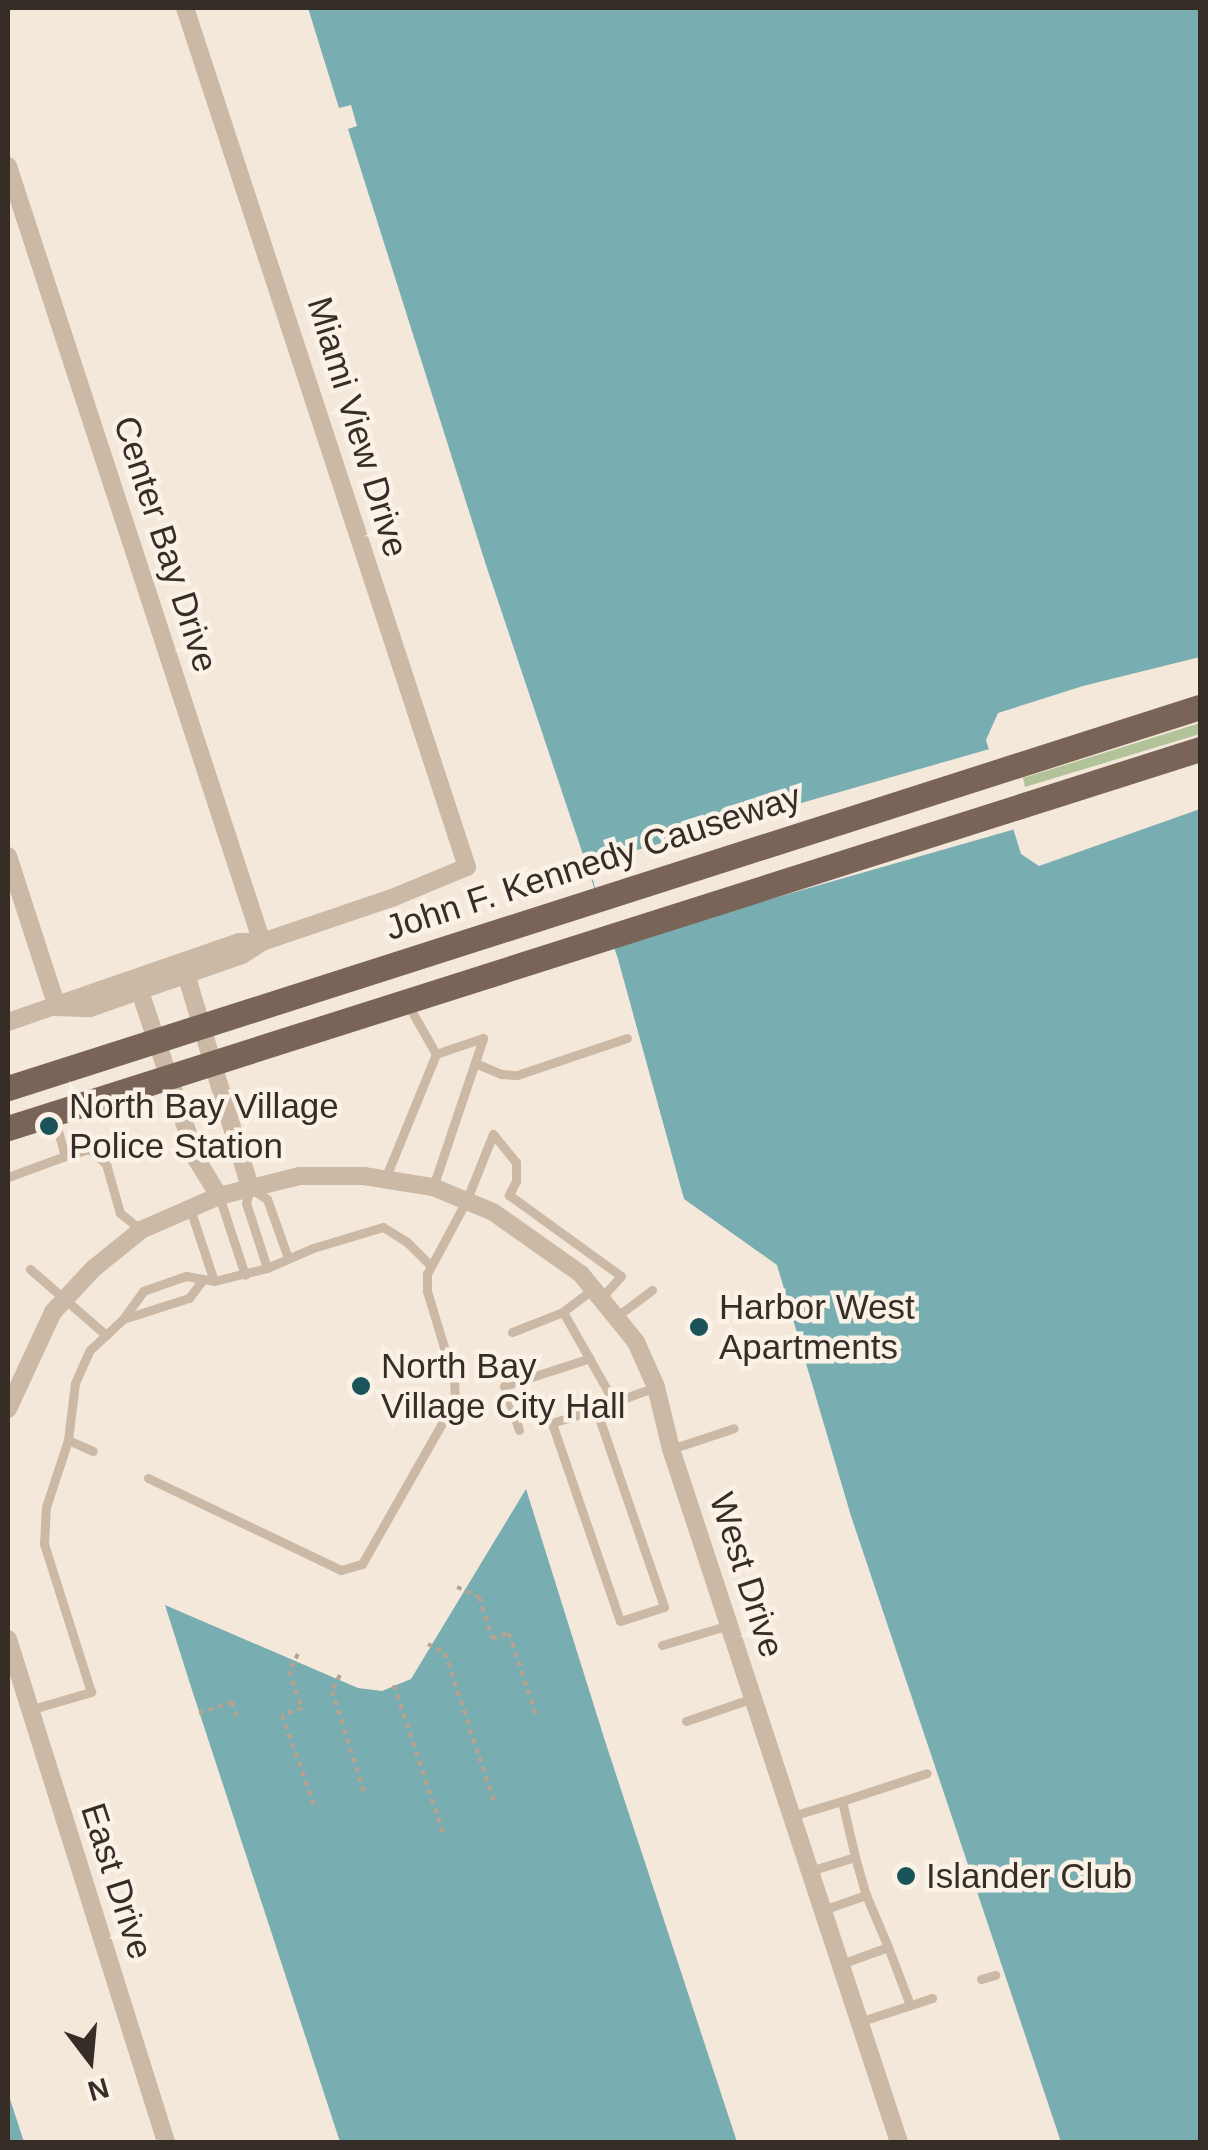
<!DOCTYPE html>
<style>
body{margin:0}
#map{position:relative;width:1208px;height:2150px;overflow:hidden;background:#f3e8da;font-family:Arial,sans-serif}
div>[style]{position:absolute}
.green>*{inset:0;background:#b3c399}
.water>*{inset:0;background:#78adb1}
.pier>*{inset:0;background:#f3e8da;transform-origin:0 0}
.path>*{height:4px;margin-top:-2px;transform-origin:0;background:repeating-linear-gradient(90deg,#b7a28f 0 5px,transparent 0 10px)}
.service>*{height:9px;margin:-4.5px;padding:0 4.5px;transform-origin:4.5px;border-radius:4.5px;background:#cbb8a5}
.minor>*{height:18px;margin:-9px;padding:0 9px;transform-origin:9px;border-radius:9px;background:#cbb8a5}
.primary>*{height:25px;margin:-12.5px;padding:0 12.5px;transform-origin:12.5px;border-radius:12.5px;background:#7a6457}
.dots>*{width:28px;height:28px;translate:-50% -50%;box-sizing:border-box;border:5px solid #faf2e7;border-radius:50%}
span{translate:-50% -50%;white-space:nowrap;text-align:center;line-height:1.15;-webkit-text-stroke:9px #faf2e7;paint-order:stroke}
.street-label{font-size:35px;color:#372d27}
.poi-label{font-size:35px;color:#372d27}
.left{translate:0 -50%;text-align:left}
.frame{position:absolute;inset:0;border:10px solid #372d27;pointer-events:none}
.north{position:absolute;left:40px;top:2010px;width:100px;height:100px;-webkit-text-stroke:8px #faf2e7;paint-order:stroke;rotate:164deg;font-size:28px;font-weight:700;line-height:40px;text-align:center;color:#372d27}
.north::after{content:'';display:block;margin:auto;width:35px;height:45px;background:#372d27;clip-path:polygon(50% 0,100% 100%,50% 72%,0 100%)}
</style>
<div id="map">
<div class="green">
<div style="clip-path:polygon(1200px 723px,1200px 734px,1025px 787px,1023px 778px)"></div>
</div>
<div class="water">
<div style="clip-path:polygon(308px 8px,1200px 8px,1200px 657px,1083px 686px,998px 713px,986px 740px,1021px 854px,1039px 866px,1200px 809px,1200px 2142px,1061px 2142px,851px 1516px,777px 1265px,684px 1199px,618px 959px,486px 565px,348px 129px,357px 126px,351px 105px,339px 108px)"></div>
<div style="clip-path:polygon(526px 1489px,606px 1744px,737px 2142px,340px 2142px,192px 1690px,165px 1605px,358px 1688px,382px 1691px,411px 1679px)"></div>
<div style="clip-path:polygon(8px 2093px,24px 2142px,8px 2142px)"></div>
</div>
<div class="pier">
<div style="left:993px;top:748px;width:84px;height:421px;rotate:74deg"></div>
</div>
<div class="path">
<div style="left:457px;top:1587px;width:24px;rotate:24deg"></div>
<div style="left:479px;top:1597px;width:43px;rotate:72.4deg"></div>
<div style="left:492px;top:1638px;width:18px;rotate:-16deg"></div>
<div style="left:509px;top:1633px;width:89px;rotate:71.8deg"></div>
<div style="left:428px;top:1644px;width:19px;rotate:28deg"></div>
<div style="left:445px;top:1653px;width:157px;rotate:71.8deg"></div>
<div style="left:298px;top:1654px;width:19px;rotate:118deg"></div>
<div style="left:289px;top:1671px;width:39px;rotate:71deg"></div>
<div style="left:302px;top:1708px;width:21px;rotate:161deg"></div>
<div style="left:282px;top:1715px;width:99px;rotate:70.5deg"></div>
<div style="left:340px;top:1675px;width:18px;rotate:117deg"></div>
<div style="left:332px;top:1691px;width:106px;rotate:72.4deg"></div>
<div style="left:394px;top:1685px;width:155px;rotate:71.6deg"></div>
<div style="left:199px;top:1713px;width:35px;rotate:-18deg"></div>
<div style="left:232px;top:1702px;width:17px;rotate:73deg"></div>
</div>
<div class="service">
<div style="left:475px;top:1063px;width:28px;rotate:23deg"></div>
<div style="left:501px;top:1074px;width:16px;rotate:4deg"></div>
<div style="left:517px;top:1075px;width:116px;rotate:-18.6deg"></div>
<div style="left:54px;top:1117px;width:41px;rotate:74.2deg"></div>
<div style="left:65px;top:1156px;width:25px;rotate:-16deg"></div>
<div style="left:89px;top:1149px;width:23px;rotate:41deg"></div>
<div style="left:106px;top:1164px;width:51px;rotate:74.1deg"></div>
<div style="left:120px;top:1213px;width:27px;rotate:39deg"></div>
<div style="left:8px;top:1177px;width:61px;rotate:-20.2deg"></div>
<div style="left:385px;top:1179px;width:135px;rotate:-67.8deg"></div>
<div style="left:436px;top:1054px;width:59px;rotate:-119.6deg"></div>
<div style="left:433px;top:1187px;width:157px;rotate:-71.4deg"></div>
<div style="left:483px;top:1038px;width:50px;rotate:161.2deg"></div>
<div style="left:219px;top:1196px;width:83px;rotate:71.8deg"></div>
<div style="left:267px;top:1268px;width:68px;rotate:-107.9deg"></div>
<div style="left:246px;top:1203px;width:16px;rotate:-75deg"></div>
<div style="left:250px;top:1188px;width:20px;rotate:33deg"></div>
<div style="left:267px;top:1199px;width:63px;rotate:70.4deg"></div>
<div style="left:30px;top:1269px;width:101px;rotate:41deg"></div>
<div style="left:214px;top:1281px;width:55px;rotate:-13.8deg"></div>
<div style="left:267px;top:1268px;width:50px;rotate:-23.5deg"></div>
<div style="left:313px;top:1248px;width:73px;rotate:-16.7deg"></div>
<div style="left:383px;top:1227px;width:28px;rotate:32deg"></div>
<div style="left:407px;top:1242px;width:31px;rotate:45deg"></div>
<div style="left:593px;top:1289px;width:38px;rotate:143deg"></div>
<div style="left:563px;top:1312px;width:103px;rotate:60.5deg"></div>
<div style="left:614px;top:1402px;width:19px;rotate:159deg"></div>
<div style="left:596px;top:1409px;width:209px;rotate:71deg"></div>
<div style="left:664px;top:1607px;width:46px;rotate:162.3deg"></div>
<div style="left:620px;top:1621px;width:209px;rotate:-109deg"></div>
<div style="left:552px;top:1423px;width:46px;rotate:-17.7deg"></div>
<div style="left:616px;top:1317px;width:45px;rotate:-36.9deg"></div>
<div style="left:123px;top:1319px;width:69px;rotate:-17.7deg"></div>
<div style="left:189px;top:1298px;width:20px;rotate:-53deg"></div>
<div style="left:512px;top:1332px;width:55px;rotate:-21.4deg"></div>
<div style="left:614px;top:1402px;width:45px;rotate:-19.7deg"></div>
<div style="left:519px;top:1430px;width:46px;rotate:-108.8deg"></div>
<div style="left:504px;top:1386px;width:90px;rotate:-18deg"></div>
<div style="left:68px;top:1440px;width:27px;rotate:24deg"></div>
<div style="left:671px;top:1449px;width:66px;rotate:-18.4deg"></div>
<div style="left:148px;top:1478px;width:214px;rotate:25.5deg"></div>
<div style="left:341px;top:1570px;width:22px;rotate:-16deg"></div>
<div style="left:362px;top:1564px;width:189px;rotate:-60.4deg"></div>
<div style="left:455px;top:1400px;width:20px;rotate:-93deg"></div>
<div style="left:454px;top:1380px;width:93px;rotate:-106.9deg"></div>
<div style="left:427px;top:1291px;width:17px;rotate:-90deg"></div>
<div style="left:427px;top:1274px;width:85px;rotate:-61.9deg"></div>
<div style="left:467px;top:1199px;width:70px;rotate:-68.2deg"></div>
<div style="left:493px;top:1134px;width:36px;rotate:51deg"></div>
<div style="left:516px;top:1162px;width:19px;rotate:90deg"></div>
<div style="left:516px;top:1181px;width:16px;rotate:117deg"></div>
<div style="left:509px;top:1195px;width:138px;rotate:35.9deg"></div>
<div style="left:621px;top:1276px;width:30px;rotate:132deg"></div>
<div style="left:662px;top:1645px;width:70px;rotate:-16.6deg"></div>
<div style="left:29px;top:1710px;width:65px;rotate:-16.2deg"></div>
<div style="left:91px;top:1692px;width:155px;rotate:-107.6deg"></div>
<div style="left:44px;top:1544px;width:37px;rotate:-87deg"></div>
<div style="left:46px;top:1507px;width:71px;rotate:-71.8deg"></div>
<div style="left:68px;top:1440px;width:57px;rotate:-83deg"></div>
<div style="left:75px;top:1383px;width:36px;rotate:-66deg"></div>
<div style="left:90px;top:1350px;width:45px;rotate:-43.2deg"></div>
<div style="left:123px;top:1319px;width:34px;rotate:-54deg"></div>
<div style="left:143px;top:1291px;width:46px;rotate:-19.2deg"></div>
<div style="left:186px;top:1276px;width:28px;rotate:10deg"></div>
<div style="left:214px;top:1281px;width:76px;rotate:-108.4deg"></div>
<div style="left:686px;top:1721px;width:71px;rotate:-18.9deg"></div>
<div style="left:842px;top:1801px;width:89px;rotate:-18.2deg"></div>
<div style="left:792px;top:1816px;width:52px;rotate:-16.7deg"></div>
<div style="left:842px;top:1801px;width:57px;rotate:76.9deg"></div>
<div style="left:810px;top:1871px;width:47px;rotate:-17.3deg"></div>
<div style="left:855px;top:1857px;width:40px;rotate:74deg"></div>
<div style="left:823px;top:1910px;width:46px;rotate:-19.2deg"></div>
<div style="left:866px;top:1895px;width:56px;rotate:67.1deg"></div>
<div style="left:841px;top:1964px;width:50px;rotate:-19.9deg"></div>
<div style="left:888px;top:1947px;width:62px;rotate:69.2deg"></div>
<div style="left:981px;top:1979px;width:15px;rotate:-16deg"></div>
<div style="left:859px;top:2022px;width:77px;rotate:-18.2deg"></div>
</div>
<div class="minor">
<div style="left:8px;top:166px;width:817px;rotate:71.88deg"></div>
<div style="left:8px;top:856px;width:159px;rotate:72deg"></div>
<div style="left:183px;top:964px;width:234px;rotate:73.3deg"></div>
<div style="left:137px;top:983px;width:187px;rotate:71.3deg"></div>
<div style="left:197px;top:1160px;width:42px;rotate:58.6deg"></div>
<div style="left:57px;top:1007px;width:33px;rotate:2deg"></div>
<div style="left:90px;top:1008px;width:161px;rotate:-19.2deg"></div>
<div style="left:242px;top:955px;width:24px;rotate:-33deg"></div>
<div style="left:262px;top:942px;width:137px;rotate:-18.7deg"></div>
<div style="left:392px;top:898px;width:81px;rotate:-22.5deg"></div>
<div style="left:467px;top:867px;width:904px;rotate:-108.17deg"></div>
<div style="left:8px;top:1022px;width:244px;rotate:-19.1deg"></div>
<div style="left:239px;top:942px;width:22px"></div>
<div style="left:8px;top:1409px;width:107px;rotate:-65.1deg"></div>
<div style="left:53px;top:1312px;width:59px;rotate:-47.1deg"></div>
<div style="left:93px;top:1269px;width:62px;rotate:-39.1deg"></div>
<div style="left:141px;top:1230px;width:85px;rotate:-23.6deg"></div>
<div style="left:219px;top:1196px;width:83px;rotate:-13.9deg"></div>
<div style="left:300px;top:1176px;width:64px"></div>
<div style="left:364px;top:1176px;width:70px;rotate:9.1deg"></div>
<div style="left:433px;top:1187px;width:65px;rotate:22.6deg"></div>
<div style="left:493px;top:1212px;width:108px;rotate:35.2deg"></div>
<div style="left:581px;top:1274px;width:87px;rotate:51deg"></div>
<div style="left:636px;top:1342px;width:49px;rotate:66deg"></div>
<div style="left:656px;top:1387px;width:64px;rotate:76.4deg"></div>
<div style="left:671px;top:1449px;width:730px;rotate:71.79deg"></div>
<div style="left:8px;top:1639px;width:527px;rotate:72.56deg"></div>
</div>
<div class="primary">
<div style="left:8px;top:1088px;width:1251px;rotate:-17.73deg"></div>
<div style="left:8px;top:1128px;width:1251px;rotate:-17.64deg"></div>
</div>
<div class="dots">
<div style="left:49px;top:1126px;background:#1a545a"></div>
<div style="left:699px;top:1327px;background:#1a545a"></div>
<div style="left:361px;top:1386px;background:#1a545a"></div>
<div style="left:906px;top:1876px;background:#1a545a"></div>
</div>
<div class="street-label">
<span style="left:358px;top:427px;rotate:73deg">Miami View Drive</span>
<span style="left:166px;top:544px;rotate:72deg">Center Bay Drive</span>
<span style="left:593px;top:862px;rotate:-18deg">John F. Kennedy Causeway</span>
<span style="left:747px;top:1575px;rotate:72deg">West Drive</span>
<span style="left:117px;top:1881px;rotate:72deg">East Drive</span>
</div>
<div class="poi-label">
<span class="left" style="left:69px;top:1126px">North Bay Village<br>Police Station</span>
<span class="left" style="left:719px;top:1327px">Harbor West<br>Apartments</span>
<span class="left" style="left:381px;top:1386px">North Bay<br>Village City Hall</span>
<span class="left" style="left:926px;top:1876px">Islander Club</span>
</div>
<div class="frame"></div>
<div class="north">N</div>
</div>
